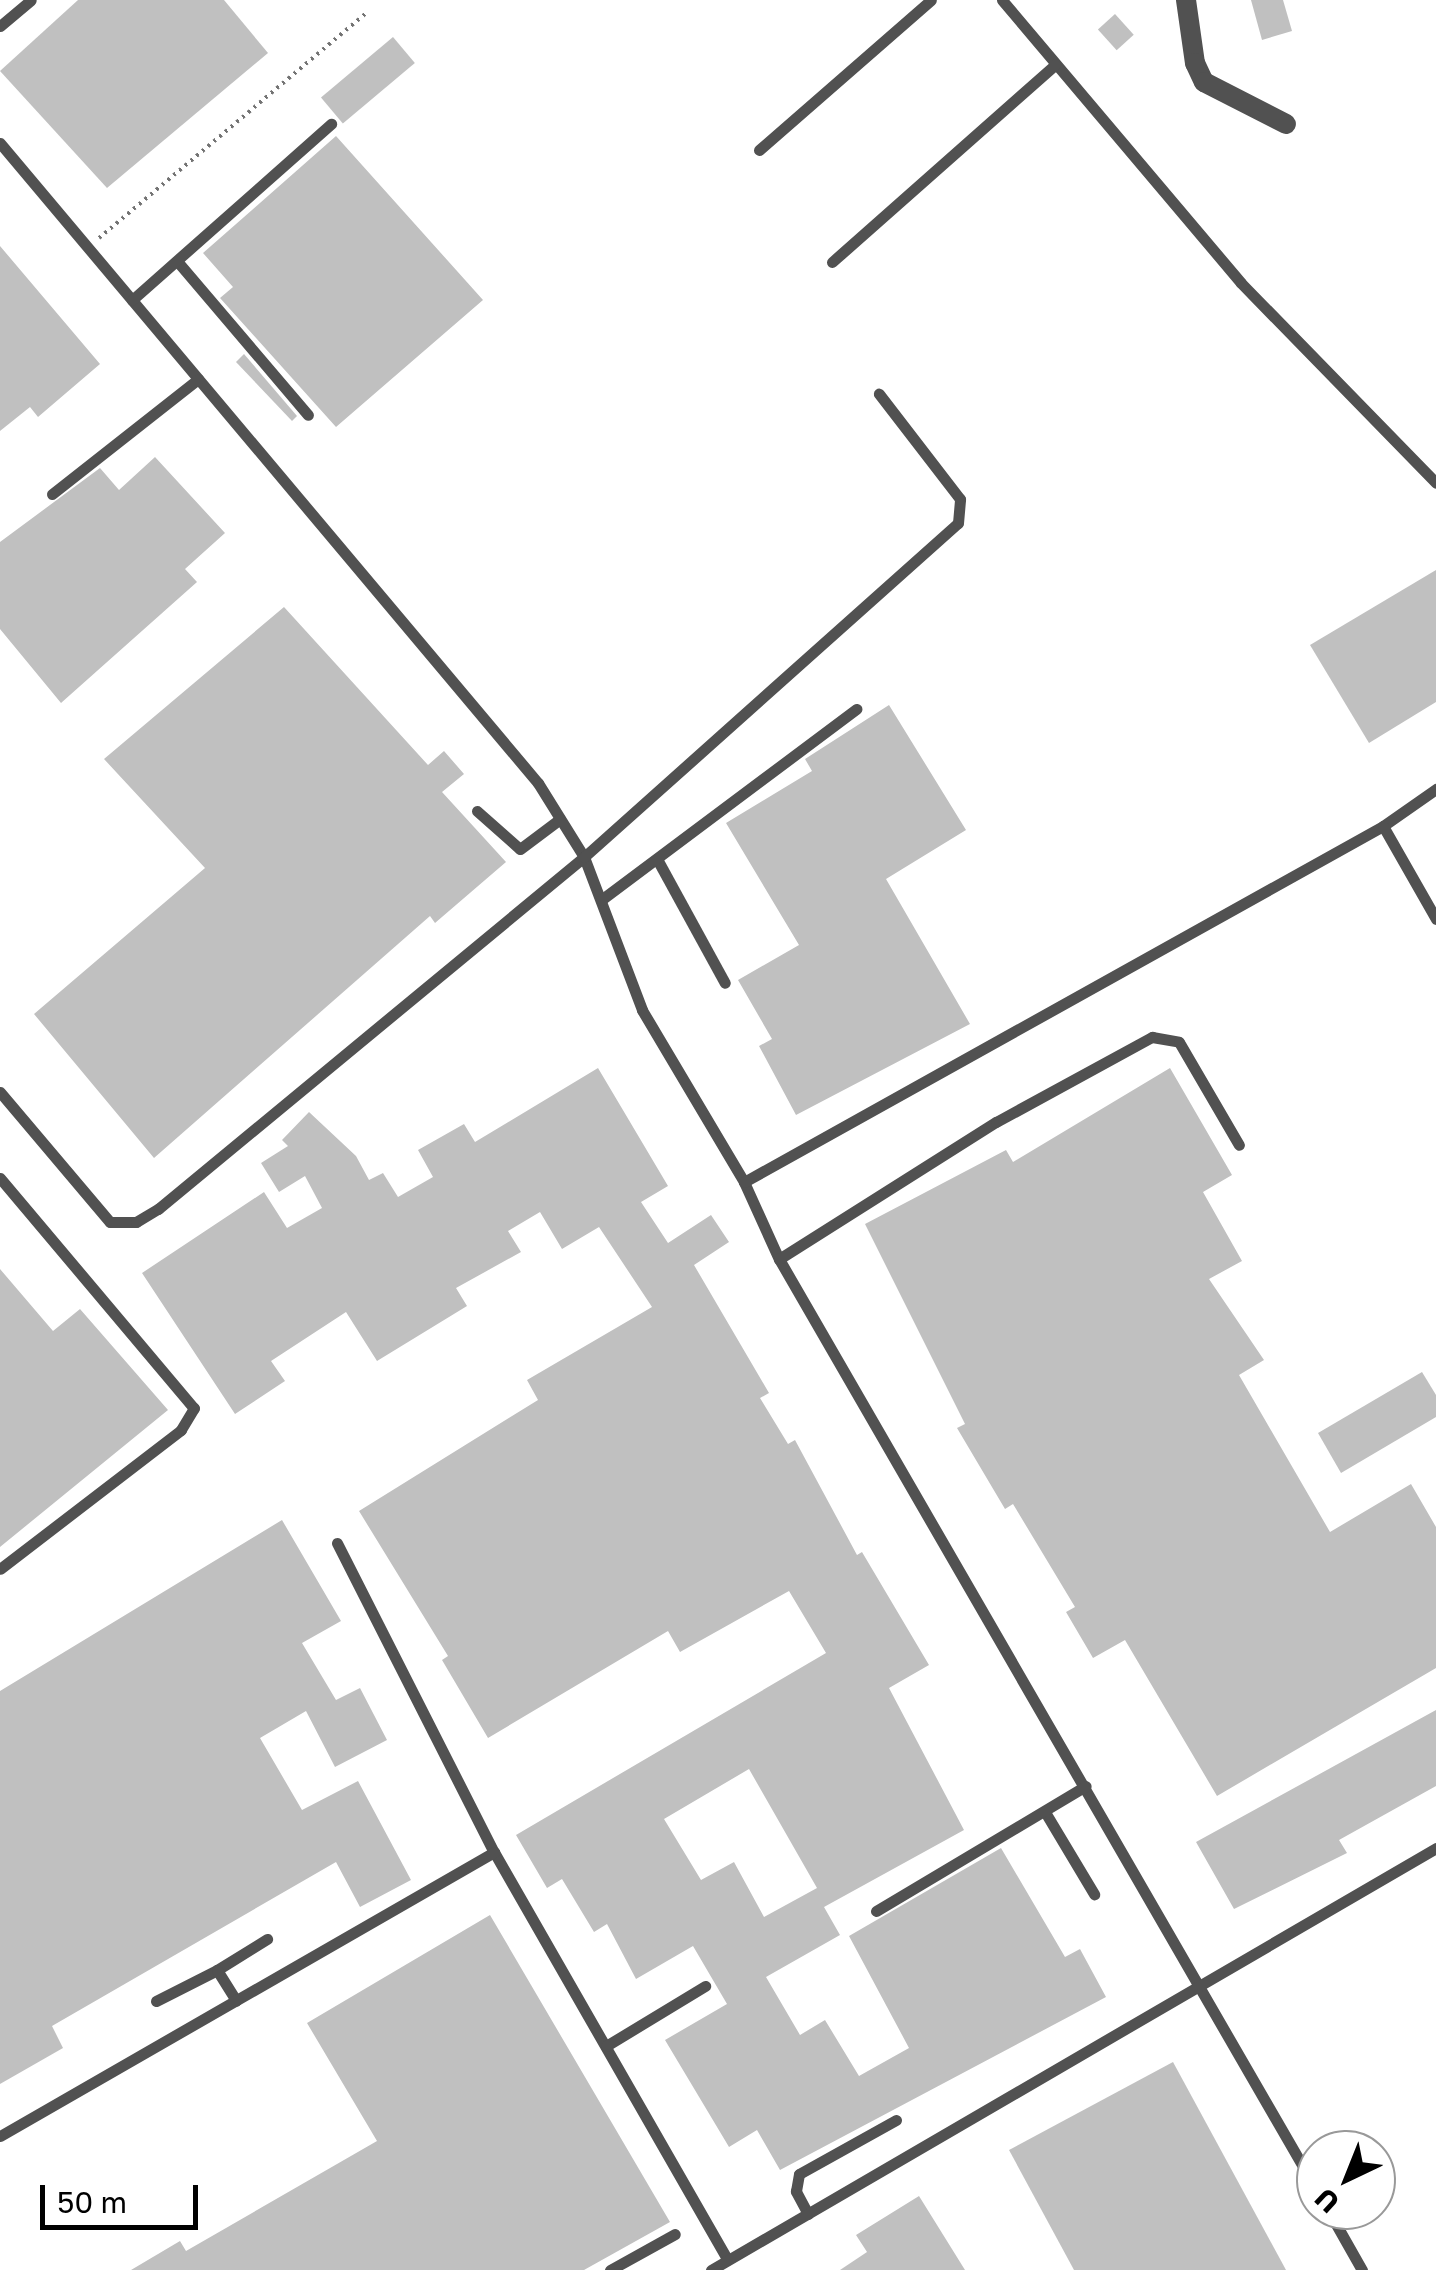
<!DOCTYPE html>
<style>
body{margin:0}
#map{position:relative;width:1436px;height:2270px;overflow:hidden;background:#fff;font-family:"Golos Text",sans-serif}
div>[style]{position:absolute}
.building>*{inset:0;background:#c0c0c0;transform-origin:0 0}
.path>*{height:4px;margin-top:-2px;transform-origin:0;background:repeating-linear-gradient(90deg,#737373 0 2.5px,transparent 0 7.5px)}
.lane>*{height:11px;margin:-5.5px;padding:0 5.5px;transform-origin:5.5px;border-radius:5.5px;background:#515151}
.street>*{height:20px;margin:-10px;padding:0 10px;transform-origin:10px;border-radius:10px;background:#515151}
span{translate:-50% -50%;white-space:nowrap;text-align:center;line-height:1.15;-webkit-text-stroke:9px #fff;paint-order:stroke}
.north{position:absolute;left:1296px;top:2130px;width:100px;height:100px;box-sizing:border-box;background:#fff;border:2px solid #999;border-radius:50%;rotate:223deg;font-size:28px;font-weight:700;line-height:40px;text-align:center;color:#000}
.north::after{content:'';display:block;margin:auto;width:35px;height:45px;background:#000;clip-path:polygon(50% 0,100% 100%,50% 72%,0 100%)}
.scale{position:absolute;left:40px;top:2185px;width:158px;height:45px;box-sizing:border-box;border:5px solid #000;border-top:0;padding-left:12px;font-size:30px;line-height:35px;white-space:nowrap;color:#000;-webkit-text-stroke:8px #fff;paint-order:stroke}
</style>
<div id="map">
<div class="building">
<div style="clip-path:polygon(78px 0,224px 0,268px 53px,107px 188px,0 71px)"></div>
<div style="clip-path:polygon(1251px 0,1283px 0,1292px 31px,1262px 40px)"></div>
<div style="left:1115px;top:14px;width:28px;height:23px;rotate:48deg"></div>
<div style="left:393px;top:37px;width:34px;height:94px;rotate:50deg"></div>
<div style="clip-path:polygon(336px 136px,483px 300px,336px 427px,220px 298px,233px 287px,203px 253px)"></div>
<div style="clip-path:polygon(0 246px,100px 364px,38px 417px,30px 407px,0 431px)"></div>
<div style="clip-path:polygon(244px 354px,297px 416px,292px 421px,236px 362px)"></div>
<div style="clip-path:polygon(155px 457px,225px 533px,185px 569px,197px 582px,61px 703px,0 629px,0 542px,100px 468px,119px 490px)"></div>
<div style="clip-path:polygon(1436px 570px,1436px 702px,1369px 743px,1310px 645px)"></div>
<div style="clip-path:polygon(284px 607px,428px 765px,444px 751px,464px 774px,442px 792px,506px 862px,435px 923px,430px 916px,154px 1158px,34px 1014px,205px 868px,104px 759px)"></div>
<div style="clip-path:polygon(889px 705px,966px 830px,886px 879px,970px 1024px,796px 1115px,759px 1046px,772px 1039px,738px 980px,799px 945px,726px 823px,812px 771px,805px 759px)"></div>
<div style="clip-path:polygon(evenodd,598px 1068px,668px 1186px,641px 1202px,668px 1243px,711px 1215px,729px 1242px,694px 1265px,769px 1393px,760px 1398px,788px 1444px,795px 1440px,857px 1555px,862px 1552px,929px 1665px,889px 1688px,964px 1830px,824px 1907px,840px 1935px,766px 1977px,800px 2035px,825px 2020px,859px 2076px,909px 2048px,849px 1936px,1001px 1848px,1065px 1957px,1080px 1949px,1106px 1997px,780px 2170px,757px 2130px,729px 2147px,665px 2040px,727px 2004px,693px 1946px,636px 1979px,607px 1924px,594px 1932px,562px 1879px,547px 1888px,516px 1835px,826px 1653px,789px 1591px,680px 1652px,668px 1631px,488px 1738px,442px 1660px,448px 1656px,359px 1511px,538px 1400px,527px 1380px,652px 1307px,599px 1227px,562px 1249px,540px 1212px,508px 1231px,521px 1252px,456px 1288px,467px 1306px,377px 1361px,346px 1312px,271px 1361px,285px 1381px,235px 1414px,142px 1273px,264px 1192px,287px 1228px,322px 1208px,305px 1176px,279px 1192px,261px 1163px,288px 1146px,282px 1140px,309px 1112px,356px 1156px,369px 1180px,383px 1173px,398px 1197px,433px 1177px,418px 1150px,464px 1124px,475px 1142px,598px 1068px,749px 1769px,817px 1888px,764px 1917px,734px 1862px,701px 1880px,664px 1819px,749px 1769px)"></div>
<div style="clip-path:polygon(1170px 1068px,1232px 1175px,1203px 1192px,1242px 1261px,1209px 1279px,1264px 1360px,1239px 1375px,1330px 1532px,1411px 1484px,1436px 1527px,1436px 1668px,1217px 1796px,1125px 1640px,1093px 1658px,1066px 1612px,1075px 1607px,1013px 1504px,1005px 1509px,957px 1428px,965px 1424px,865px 1224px,1006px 1150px,1013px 1162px)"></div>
<div style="clip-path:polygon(0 1269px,53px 1331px,80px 1309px,168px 1410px,0 1547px)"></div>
<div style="clip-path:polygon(1422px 1372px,1436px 1395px,1436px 1417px,1341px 1473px,1318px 1433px)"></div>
<div style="clip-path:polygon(282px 1520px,341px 1621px,302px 1643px,336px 1700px,360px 1688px,387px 1740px,335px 1767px,306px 1711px,260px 1738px,302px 1810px,358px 1781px,411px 1880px,360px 1907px,336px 1862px,52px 2026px,63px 2048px,0 2084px,0 1691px)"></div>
<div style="clip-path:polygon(1436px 1710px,1436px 1786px,1339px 1840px,1347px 1853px,1234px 1909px,1196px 1842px)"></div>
<div style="clip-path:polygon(490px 1915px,670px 2222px,584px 2270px,131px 2270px,180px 2241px,186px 2251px,377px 2141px,307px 2023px)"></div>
<div style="clip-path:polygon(1173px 2062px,1286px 2270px,1074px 2270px,1009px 2150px)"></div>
<div style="clip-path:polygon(919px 2196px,965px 2270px,840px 2270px,867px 2252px,856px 2235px)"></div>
</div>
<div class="path">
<div style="left:99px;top:238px;width:349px;rotate:-40.1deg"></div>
</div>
<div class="lane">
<div style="left:1002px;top:0;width:370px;rotate:49.8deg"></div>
<div style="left:1241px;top:283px;width:279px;rotate:45.7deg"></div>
<div style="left:0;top:26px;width:40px;rotate:-40deg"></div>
<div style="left:0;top:143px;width:836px;rotate:49.95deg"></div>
<div style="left:538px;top:783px;width:87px;rotate:58.1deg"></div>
<div style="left:584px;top:857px;width:164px;rotate:69.2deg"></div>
<div style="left:642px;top:1010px;width:200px;rotate:59.3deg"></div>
<div style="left:744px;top:1182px;width:85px;rotate:65.6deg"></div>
<div style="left:779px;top:1259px;width:1074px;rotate:60deg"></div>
<div style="left:759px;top:150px;width:228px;rotate:-41.1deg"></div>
<div style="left:177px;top:261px;width:202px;rotate:49.6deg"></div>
<div style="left:832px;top:262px;width:298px;rotate:-41.5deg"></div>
<div style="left:132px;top:300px;width:266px;rotate:-41.5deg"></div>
<div style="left:52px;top:494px;width:186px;rotate:-38.2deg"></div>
<div style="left:477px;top:811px;width:57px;rotate:41.5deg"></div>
<div style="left:520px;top:849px;width:50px;rotate:-36.9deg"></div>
<div style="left:1383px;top:826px;width:65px;rotate:-34.9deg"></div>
<div style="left:657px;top:859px;width:141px;rotate:61.3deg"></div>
<div style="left:601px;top:900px;width:319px;rotate:-36.8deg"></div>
<div style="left:0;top:1092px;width:170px;rotate:49.8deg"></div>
<div style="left:110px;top:1222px;width:26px"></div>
<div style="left:136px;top:1222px;width:26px;rotate:-31deg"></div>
<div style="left:158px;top:1209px;width:553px;rotate:-39.57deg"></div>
<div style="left:584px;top:857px;width:501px;rotate:-41.77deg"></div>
<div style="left:958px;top:523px;width:24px;rotate:-85deg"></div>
<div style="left:960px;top:499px;width:133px;rotate:-127.6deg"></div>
<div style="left:0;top:1178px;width:301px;rotate:49.9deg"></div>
<div style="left:194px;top:1408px;width:26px;rotate:121deg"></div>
<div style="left:181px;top:1430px;width:228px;rotate:142.5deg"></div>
<div style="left:744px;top:1182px;width:731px;rotate:-29.12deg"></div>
<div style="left:1383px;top:826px;width:107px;rotate:60.3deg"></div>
<div style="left:779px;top:1259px;width:257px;rotate:-32.3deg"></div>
<div style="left:996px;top:1122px;width:178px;rotate:-28.6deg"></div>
<div style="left:1152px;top:1037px;width:27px;rotate:10deg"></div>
<div style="left:1179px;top:1042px;width:119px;rotate:59.8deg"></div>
<div style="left:337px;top:1543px;width:347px;rotate:63.1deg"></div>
<div style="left:494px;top:1852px;width:470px;rotate:60.2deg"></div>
<div style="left:1045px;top:1812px;width:96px;rotate:59.1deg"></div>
<div style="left:876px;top:1911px;width:244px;rotate:-30.8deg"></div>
<div style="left:217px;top:1970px;width:59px;rotate:-31.8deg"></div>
<div style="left:156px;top:2001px;width:68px;rotate:-26.9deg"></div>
<div style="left:217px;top:1970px;width:36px;rotate:58deg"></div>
<div style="left:606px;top:2046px;width:116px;rotate:-31.2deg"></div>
<div style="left:0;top:2136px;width:570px;rotate:-29.89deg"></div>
<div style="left:1328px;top:2210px;width:69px;rotate:60.5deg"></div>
<div style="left:808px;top:2214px;width:26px;rotate:-118deg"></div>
<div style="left:796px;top:2191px;width:17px;rotate:-80deg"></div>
<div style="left:799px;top:2174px;width:111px;rotate:-29.1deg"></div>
<div style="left:610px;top:2270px;width:74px;rotate:-29deg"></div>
<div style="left:711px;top:2270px;width:839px;rotate:-30.2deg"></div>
</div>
<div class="street">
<div style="left:1186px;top:0;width:64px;rotate:81.9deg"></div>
<div style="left:1195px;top:63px;width:21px;rotate:65deg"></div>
<div style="left:1204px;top:82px;width:92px;rotate:27.1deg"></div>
</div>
<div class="north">U</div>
<div class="scale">50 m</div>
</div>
